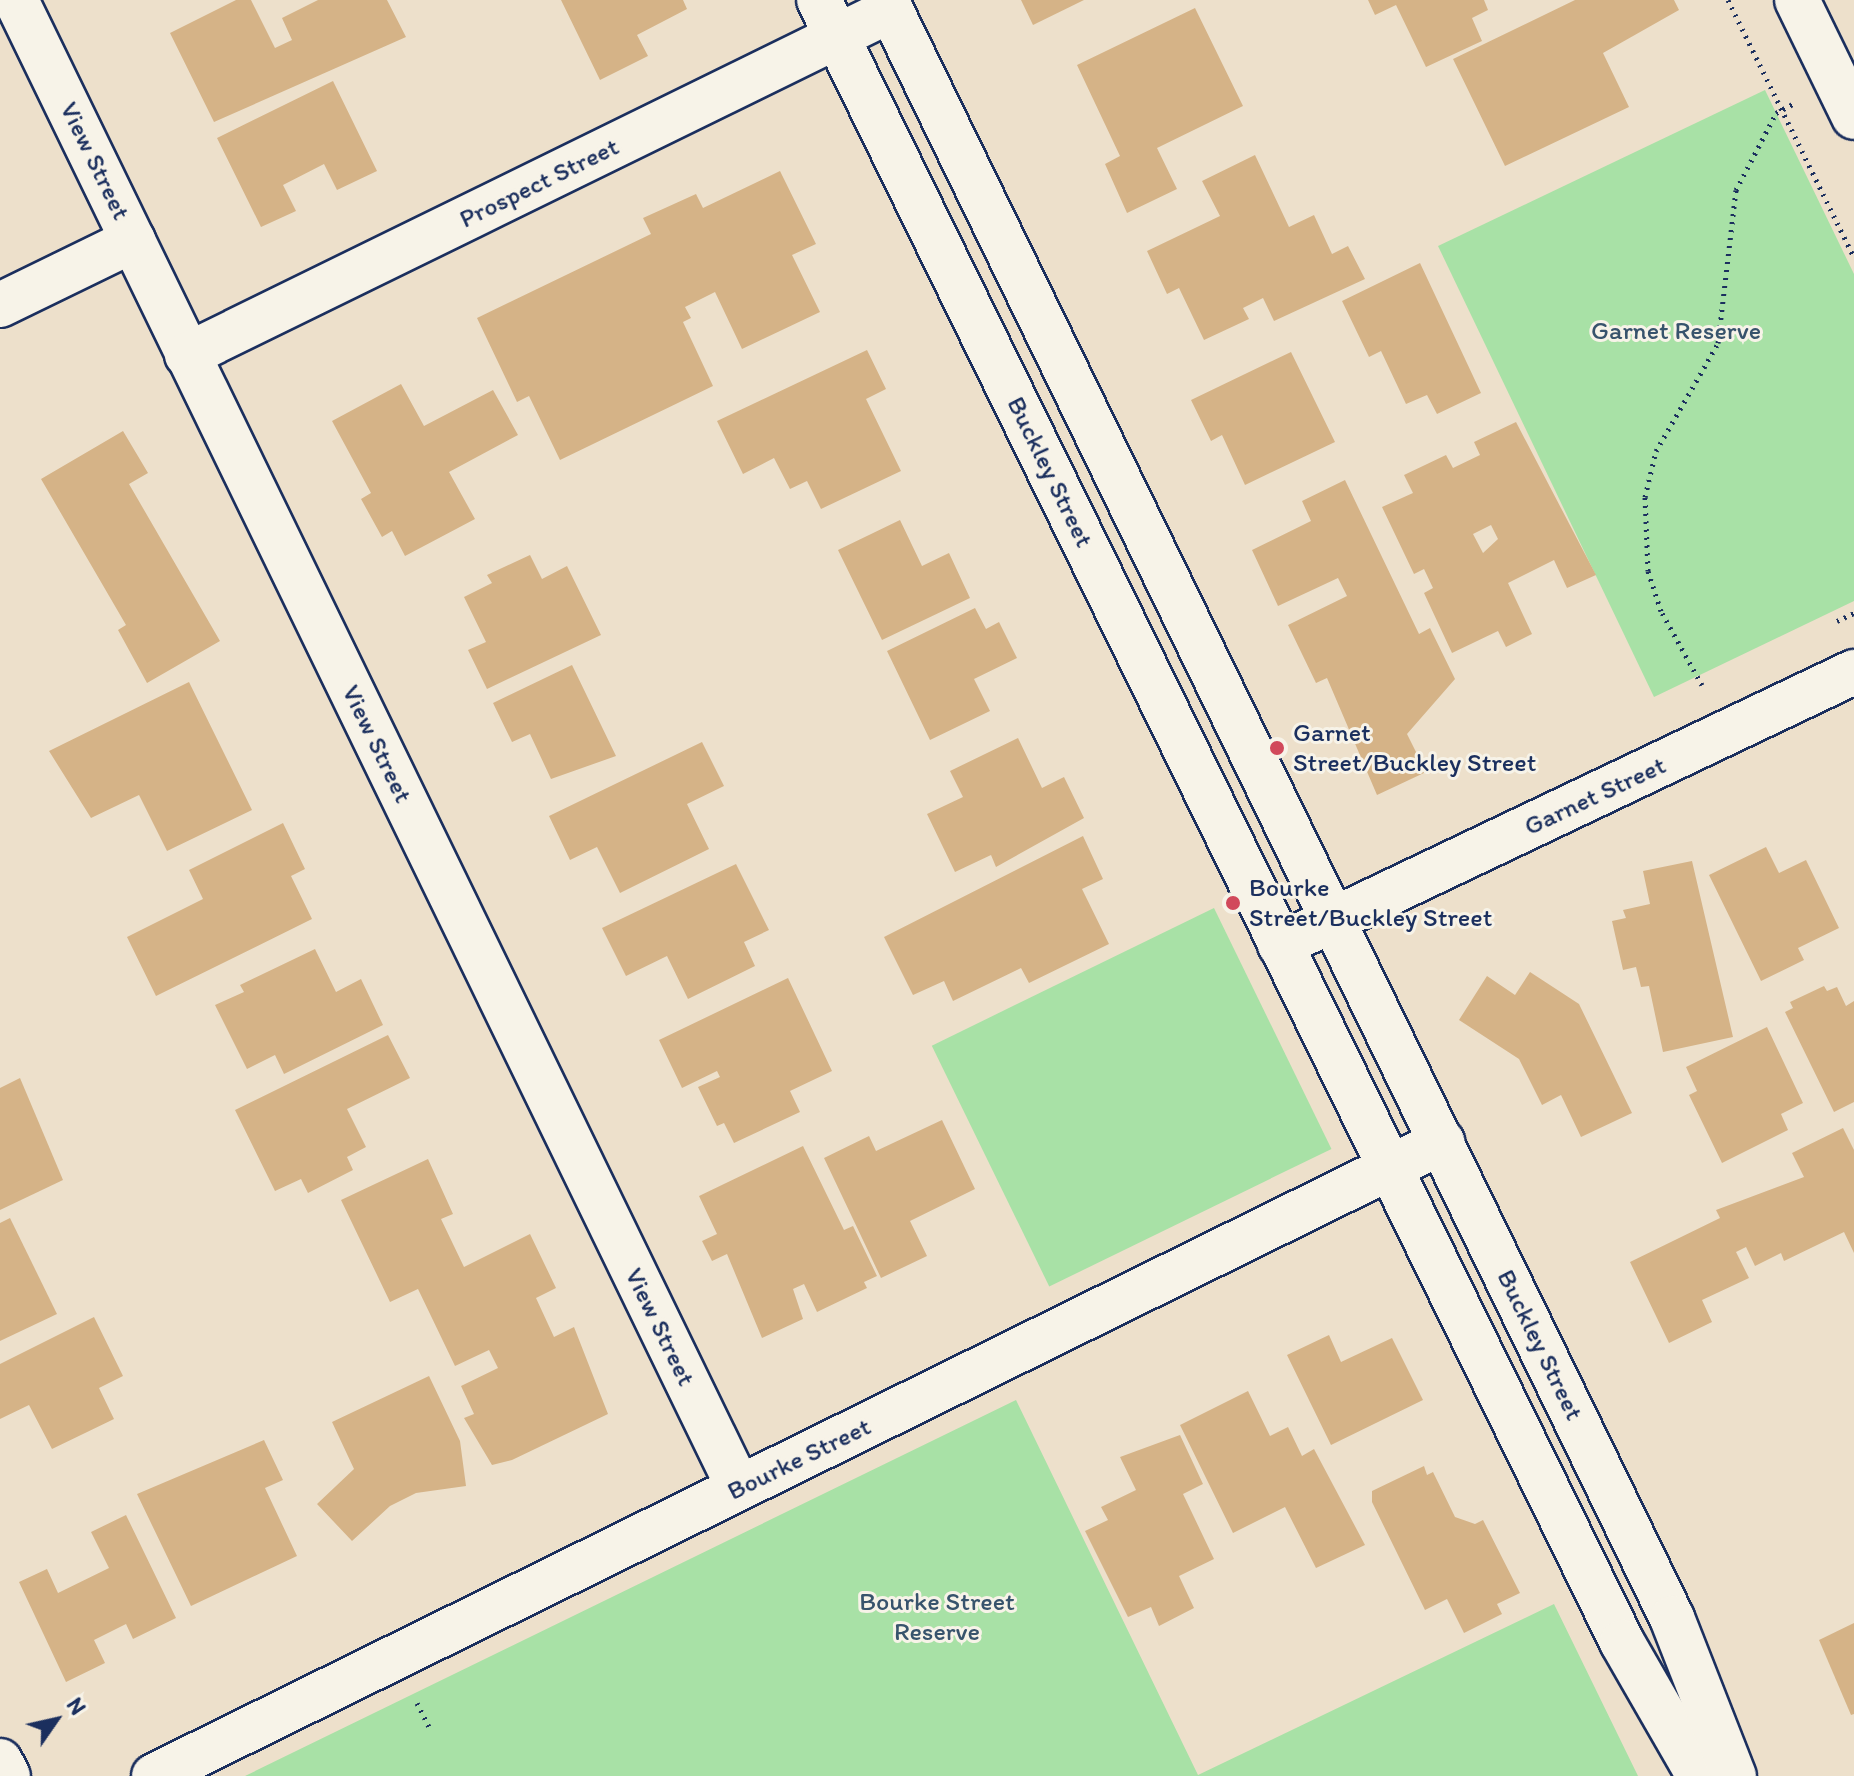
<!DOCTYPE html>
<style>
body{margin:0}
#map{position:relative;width:1854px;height:1776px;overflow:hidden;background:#ede0cb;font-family:Itim,sans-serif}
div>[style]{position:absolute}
.green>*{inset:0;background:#a8e1a6;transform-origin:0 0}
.building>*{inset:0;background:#d5b387}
.path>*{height:5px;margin-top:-2.5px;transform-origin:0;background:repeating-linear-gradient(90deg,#1b2f5e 0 2px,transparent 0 8px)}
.roads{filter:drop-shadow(2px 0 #1b2f5e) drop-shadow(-2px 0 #1b2f5e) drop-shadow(0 2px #1b2f5e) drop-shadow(0 -2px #1b2f5e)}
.minor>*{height:44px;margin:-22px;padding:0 22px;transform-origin:22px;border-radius:22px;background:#f7f3e8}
.secondary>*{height:44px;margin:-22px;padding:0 22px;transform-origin:22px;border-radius:22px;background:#f7f3e8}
.dots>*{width:22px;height:22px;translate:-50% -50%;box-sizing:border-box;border:4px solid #f7f3e8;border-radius:50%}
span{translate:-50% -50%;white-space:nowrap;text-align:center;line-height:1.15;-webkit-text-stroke:6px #f7f3e8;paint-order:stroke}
.street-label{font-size:26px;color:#1b2f5e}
.park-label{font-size:26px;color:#37536c}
.poi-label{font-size:26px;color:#1b2f5e}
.left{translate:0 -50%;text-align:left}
.north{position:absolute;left:16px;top:1680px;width:80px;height:80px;-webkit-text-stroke:6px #f7f3e8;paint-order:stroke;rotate:56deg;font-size:22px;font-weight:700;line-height:32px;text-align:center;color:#1b2f5e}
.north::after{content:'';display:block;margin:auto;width:28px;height:36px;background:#1b2f5e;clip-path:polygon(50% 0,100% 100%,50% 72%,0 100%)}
</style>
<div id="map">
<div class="green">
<div style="clip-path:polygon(1765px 90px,1854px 274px,1854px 601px,1654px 697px,1438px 246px)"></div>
<div style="left:1214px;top:908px;width:268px;height:314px;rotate:64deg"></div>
<div style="clip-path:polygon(1016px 1400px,1198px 1775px,1554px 1604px,1638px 1776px,245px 1776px)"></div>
</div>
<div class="building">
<div style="clip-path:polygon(236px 0,251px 0,275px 48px,292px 40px,282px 18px,318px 0,387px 0,406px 37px,214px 122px,170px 33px)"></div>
<div style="clip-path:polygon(561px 0,683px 0,687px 9px,637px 35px,648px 56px,600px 80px)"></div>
<div style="clip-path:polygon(1021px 0,1084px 0,1033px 25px)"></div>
<div style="clip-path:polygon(1368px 0,1484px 0,1488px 10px,1472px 18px,1482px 41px,1426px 67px,1396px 5px,1375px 15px)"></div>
<div style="clip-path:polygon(1575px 0,1674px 0,1679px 10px,1603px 53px,1629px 107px,1505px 166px,1453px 59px)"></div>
<div style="clip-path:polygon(1195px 8px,1243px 106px,1157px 148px,1177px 189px,1127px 213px,1105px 164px,1120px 156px,1077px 65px)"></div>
<div style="clip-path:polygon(333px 81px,377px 171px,337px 190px,324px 164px,283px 185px,296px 211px,261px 227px,217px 138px)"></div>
<div style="clip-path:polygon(1255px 155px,1289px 227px,1314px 215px,1332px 254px,1348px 246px,1365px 279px,1274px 321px,1263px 298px,1243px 308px,1249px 319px,1204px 340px,1179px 288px,1167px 294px,1147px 251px,1220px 216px,1202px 181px)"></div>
<div style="clip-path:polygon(780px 171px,816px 244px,792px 255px,820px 312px,742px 349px,715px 292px,685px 307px,691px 318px,683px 322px,713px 386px,560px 460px,529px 396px,517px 402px,477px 318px,651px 234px,643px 218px,696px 194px,703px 208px)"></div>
<div style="clip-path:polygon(1420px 263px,1481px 393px,1437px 414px,1427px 395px,1406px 404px,1381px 351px,1369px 357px,1342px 301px)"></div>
<div style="clip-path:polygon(867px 350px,886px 389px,866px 399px,901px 471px,821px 509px,807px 481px,790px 489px,774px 458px,743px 474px,717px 421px)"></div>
<div style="clip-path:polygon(1291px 352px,1335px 442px,1245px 485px,1222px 435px,1211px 441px,1191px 400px)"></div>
<div style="clip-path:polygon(401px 384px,424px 426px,493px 390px,518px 435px,449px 472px,475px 519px,405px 556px,392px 531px,382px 537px,361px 499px,371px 493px,332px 421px)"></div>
<div style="clip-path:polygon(evenodd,1516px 422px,1596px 575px,1567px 588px,1554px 560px,1508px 583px,1532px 634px,1506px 647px,1498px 631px,1452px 653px,1424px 593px,1433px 588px,1424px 569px,1414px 574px,1382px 507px,1413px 493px,1404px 475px,1446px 455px,1453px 468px,1480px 455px,1474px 442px,1516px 422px,1491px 525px,1498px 539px,1483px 553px,1473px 534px,1491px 525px)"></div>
<div style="clip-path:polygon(123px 431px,148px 473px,129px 484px,220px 641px,147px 683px,118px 630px,126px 625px,41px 479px)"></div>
<div style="clip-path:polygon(1345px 480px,1419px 634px,1430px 628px,1455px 679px,1407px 734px,1426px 772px,1377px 795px,1327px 678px,1316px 683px,1288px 625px,1347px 596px,1338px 578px,1278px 606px,1252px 550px,1311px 521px,1302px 501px)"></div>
<div style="clip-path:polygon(900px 520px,922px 566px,949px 553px,970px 598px,882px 640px,838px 550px)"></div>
<div style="clip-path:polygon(530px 555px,542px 579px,567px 566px,601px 635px,487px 689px,468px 650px,486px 642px,464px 597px,492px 583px,487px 575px)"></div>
<div style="clip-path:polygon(975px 608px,986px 629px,999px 622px,1017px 658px,974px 679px,990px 711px,930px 740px,887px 651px)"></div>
<div style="clip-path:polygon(572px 665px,616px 756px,551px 779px,530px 734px,512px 742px,493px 703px)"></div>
<div style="clip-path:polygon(189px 682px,252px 810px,167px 851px,139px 795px,91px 818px,49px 751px)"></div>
<div style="clip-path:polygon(1018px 738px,1042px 788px,1064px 777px,1084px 818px,996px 867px,991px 855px,955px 872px,927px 814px,963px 797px,950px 771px)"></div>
<div style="clip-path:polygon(702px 742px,724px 786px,687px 804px,709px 849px,620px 893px,597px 847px,570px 860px,549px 816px)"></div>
<div style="clip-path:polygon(283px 823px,305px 869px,291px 876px,312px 919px,156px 996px,127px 937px,203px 899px,189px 870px)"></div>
<div style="clip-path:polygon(1083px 836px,1103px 879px,1082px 889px,1109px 944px,1029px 983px,1021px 968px,953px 1001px,944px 981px,913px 995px,884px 937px)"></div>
<div style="clip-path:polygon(1766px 847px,1779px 873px,1806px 860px,1839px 928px,1798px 948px,1804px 960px,1761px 981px,1709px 875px)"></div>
<div style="clip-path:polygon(1692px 861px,1733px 1037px,1663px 1052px,1649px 986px,1641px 987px,1636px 967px,1623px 970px,1612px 921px,1626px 918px,1623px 910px,1650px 904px,1643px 871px)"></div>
<div style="clip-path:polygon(736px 864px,769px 930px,744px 942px,755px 966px,688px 999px,667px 956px,626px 976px,602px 928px)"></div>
<div style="clip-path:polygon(315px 949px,336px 992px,361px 979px,383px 1025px,284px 1074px,275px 1055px,247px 1069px,215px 1005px,244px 992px,240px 985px)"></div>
<div style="clip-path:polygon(1530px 972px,1579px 1004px,1632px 1113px,1581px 1137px,1561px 1095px,1542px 1105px,1519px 1059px,1459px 1020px,1487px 976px,1515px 995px)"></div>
<div style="clip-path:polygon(788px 978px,832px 1071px,790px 1091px,800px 1112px,734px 1143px,724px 1123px,717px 1126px,698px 1087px,720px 1077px,717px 1071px,682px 1088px,659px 1040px)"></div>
<div style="clip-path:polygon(1824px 986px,1827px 991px,1837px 987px,1846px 1006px,1854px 1001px,1854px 1102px,1834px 1112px,1785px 1012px,1793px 1008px,1790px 1002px)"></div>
<div style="clip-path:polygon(1767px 1027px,1803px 1103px,1781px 1114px,1788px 1130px,1722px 1163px,1689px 1095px,1697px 1091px,1686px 1067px)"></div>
<div style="clip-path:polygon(388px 1035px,410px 1078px,347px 1109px,366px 1147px,347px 1157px,353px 1170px,308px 1193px,301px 1179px,275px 1191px,235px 1110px)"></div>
<div style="clip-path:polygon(20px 1078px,63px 1180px,0 1210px,0 1088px)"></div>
<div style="clip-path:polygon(942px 1120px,975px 1189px,910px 1221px,927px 1256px,881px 1278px,824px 1158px,869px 1136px,876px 1151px)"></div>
<div style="clip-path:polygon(1843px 1128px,1854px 1150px,1854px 1253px,1844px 1232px,1784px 1261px,1781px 1253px,1755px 1266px,1746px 1247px,1736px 1252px,1749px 1278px,1702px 1300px,1712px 1322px,1669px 1343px,1630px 1262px,1720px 1218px,1716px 1210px,1804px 1177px,1792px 1153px)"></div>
<div style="clip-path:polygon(803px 1146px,844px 1230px,853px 1226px,877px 1276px,864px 1282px,867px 1288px,817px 1312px,804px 1284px,793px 1289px,803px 1319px,762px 1338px,727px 1254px,712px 1261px,702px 1241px,717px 1234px,699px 1196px)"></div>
<div style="clip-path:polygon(428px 1159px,453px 1214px,441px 1219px,464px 1267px,530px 1234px,556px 1288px,536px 1298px,554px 1337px,574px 1327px,608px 1414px,512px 1460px,492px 1465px,464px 1418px,474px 1414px,461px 1386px,498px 1368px,489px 1350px,455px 1366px,418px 1289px,390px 1302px,341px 1200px)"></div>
<div style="clip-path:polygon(10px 1218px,57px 1314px,0 1341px,0 1223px)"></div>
<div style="clip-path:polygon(94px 1317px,123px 1376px,99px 1388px,114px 1419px,52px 1449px,29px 1405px,0 1419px,0 1364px)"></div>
<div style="clip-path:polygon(1329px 1335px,1341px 1362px,1392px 1338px,1423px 1400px,1331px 1445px,1287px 1355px)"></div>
<div style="clip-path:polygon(429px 1376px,460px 1441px,466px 1486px,416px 1493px,390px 1506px,352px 1541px,317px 1504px,354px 1469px,332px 1422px)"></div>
<div style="clip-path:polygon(1248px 1391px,1270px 1436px,1288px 1427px,1302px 1456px,1314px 1449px,1365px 1545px,1316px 1568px,1285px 1507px,1233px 1533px,1180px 1425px)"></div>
<div style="clip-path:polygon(1180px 1435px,1203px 1484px,1183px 1494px,1214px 1559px,1179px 1576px,1194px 1608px,1159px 1626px,1151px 1607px,1128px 1617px,1085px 1531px,1108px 1520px,1101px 1507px,1136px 1490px,1120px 1457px)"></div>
<div style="clip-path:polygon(264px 1440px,283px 1480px,265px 1488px,297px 1556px,191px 1606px,137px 1494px)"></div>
<div style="clip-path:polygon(1424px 1466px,1427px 1475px,1433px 1472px,1455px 1517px,1475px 1524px,1483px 1520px,1520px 1593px,1497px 1604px,1502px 1614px,1464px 1633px,1447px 1599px,1425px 1610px,1372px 1502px,1372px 1491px)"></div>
<div style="clip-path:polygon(126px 1515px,176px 1618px,133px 1639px,126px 1624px,94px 1640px,105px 1663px,66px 1682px,19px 1582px,47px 1569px,58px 1593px,109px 1568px,91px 1532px)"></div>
<div style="clip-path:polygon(1854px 1623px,1854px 1714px,1851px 1715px,1819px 1640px)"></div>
</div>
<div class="path">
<div style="left:1728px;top:0;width:286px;rotate:63.9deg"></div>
<div style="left:1837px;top:621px;width:19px;rotate:-25deg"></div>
<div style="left:1702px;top:685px;width:85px;rotate:-119deg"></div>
<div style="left:1661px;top:611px;width:42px;rotate:-108deg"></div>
<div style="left:1648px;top:571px;width:74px;rotate:-92.3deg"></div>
<div style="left:1645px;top:497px;width:47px;rotate:-76.6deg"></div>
<div style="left:1656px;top:451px;width:125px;rotate:-60.1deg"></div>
<div style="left:1718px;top:343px;width:154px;rotate:-83.3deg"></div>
<div style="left:1736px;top:190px;width:87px;rotate:-62.5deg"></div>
<div style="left:1776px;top:113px;width:19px;rotate:-28deg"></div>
<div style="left:417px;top:1703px;width:27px;rotate:63deg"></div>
</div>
<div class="roads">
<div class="minor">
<div style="left:16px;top:0;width:1654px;rotate:64.09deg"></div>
<div style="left:1797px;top:0;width:130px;rotate:64deg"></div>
<div style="left:0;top:305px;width:148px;rotate:-26deg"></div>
<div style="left:187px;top:355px;width:784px;rotate:-26.11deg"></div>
<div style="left:1280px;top:945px;width:636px;rotate:-25.44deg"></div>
<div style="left:0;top:1761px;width:17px;rotate:62deg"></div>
<div style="left:154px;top:1776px;width:1436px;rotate:-26.21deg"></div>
</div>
<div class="secondary">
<div style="left:819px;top:0;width:1828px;rotate:63.94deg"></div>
<div style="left:1622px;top:1642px;width:155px;rotate:60.1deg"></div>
<div style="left:886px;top:0;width:1799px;rotate:64.09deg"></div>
<div style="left:1672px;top:1618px;width:170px;rotate:68.6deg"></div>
</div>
</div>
<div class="dots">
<div style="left:1277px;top:748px;background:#d1495b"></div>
<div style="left:1233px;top:903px;background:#d1495b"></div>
</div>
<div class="street-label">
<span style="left:95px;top:161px;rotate:64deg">View Street</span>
<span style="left:539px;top:183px;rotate:-26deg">Prospect Street</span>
<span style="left:1050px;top:472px;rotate:64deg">Buckley Street</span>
<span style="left:377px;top:744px;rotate:64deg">View Street</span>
<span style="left:1595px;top:796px;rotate:-25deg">Garnet Street</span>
<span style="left:660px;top:1327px;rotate:64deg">View Street</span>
<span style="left:1540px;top:1345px;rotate:64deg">Buckley Street</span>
<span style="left:799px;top:1459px;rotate:-26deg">Bourke Street</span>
</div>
<div class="park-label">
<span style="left:1676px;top:331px">Garnet Reserve</span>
<span style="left:937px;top:1617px">Bourke Street<br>Reserve</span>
</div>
<div class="poi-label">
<span class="left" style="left:1293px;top:748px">Garnet<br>Street/Buckley Street</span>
<span class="left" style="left:1249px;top:903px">Bourke<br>Street/Buckley Street</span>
</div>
<div class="north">N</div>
</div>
